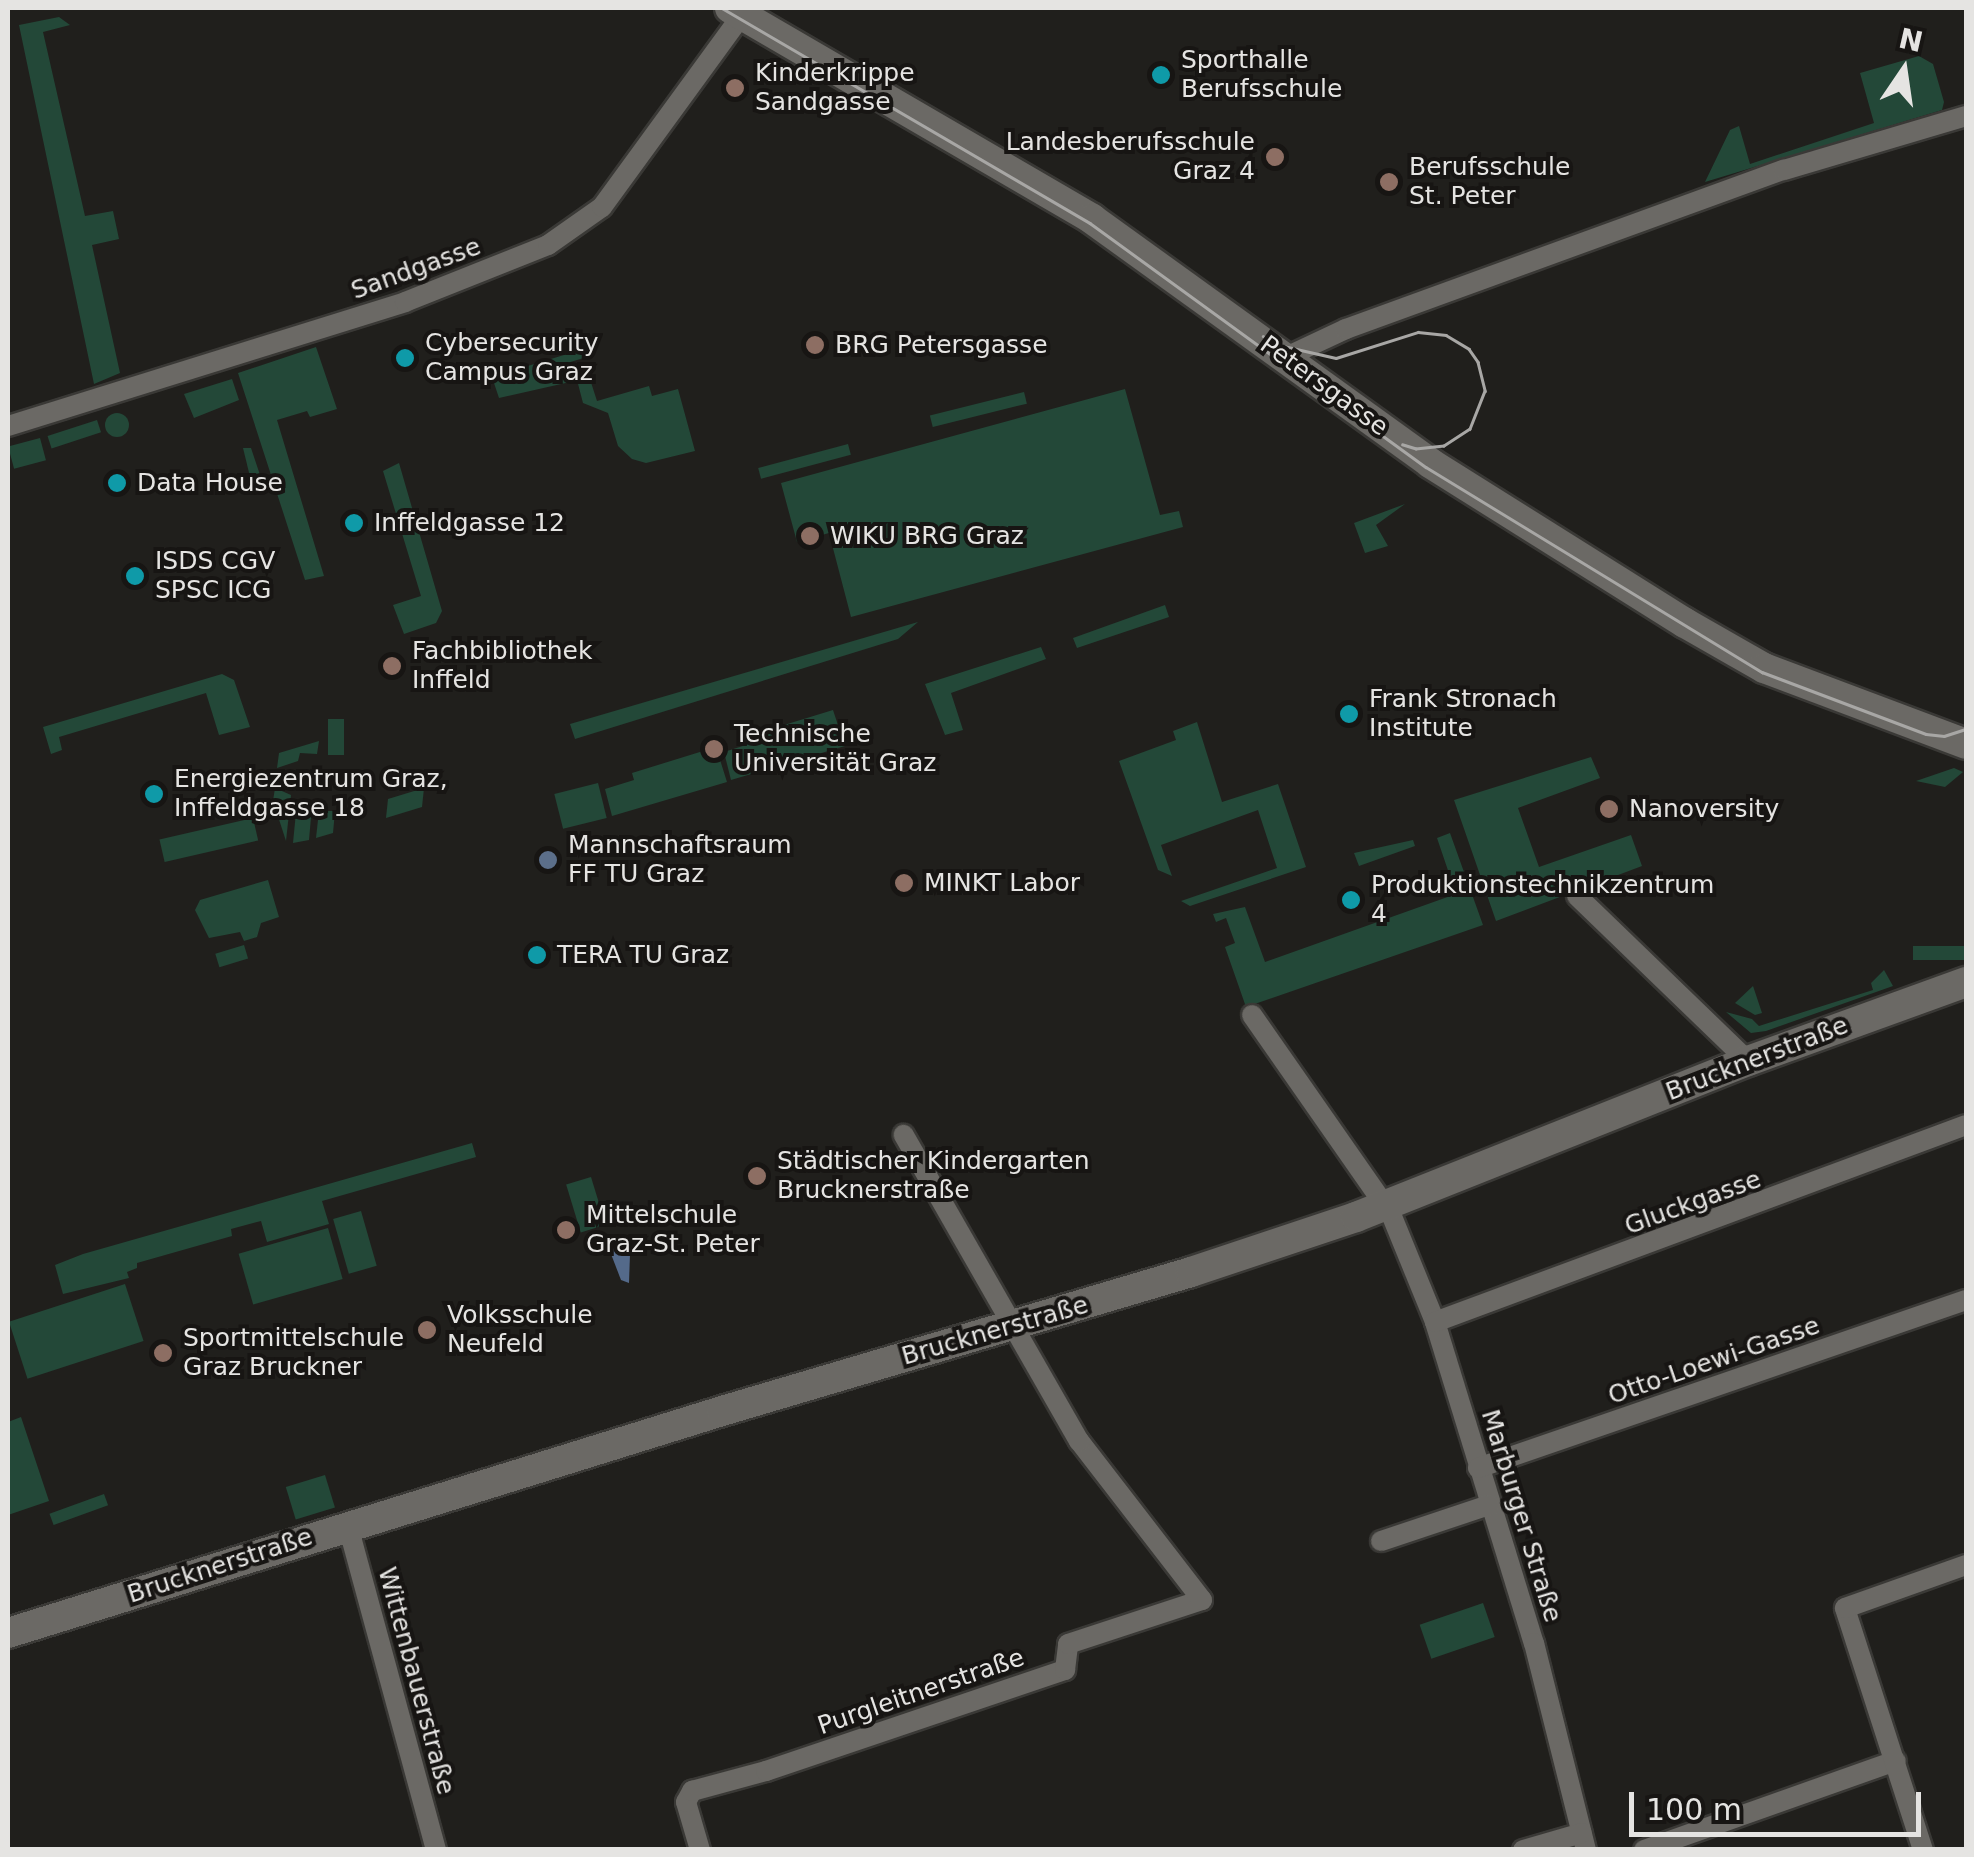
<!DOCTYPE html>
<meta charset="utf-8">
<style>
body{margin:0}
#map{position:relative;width:1974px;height:1857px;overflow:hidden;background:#201f1c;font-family:"DejaVu Sans",sans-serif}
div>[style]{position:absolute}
.green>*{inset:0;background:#234838;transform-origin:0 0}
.round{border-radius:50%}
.water>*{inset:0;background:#546a8a}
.roads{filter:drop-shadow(2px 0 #3a3936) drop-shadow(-2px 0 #3a3936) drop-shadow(0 2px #3a3936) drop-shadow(0 -2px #3a3936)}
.street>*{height:20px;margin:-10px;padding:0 10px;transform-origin:10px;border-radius:10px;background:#6b6965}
.secondary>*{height:30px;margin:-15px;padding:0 15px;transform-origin:15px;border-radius:15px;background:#6b6965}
.tram>*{height:2.5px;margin:-1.25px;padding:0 1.25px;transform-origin:1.25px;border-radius:1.25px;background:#a8a7a5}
.dots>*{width:28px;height:28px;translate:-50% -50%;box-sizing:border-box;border:5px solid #171513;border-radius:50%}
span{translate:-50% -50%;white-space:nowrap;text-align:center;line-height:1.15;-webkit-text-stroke:8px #171513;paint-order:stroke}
.poi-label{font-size:25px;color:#e5e4e2}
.left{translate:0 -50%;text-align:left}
.right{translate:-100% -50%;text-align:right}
.street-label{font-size:25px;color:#e5e4e2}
.frame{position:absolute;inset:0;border:10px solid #e5e4e2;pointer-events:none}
.north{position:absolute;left:1854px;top:20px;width:100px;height:100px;-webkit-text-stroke:8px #171513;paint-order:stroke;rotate:13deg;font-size:28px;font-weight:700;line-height:40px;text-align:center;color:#e5e4e2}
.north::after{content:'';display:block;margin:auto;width:35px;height:45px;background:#e5e4e2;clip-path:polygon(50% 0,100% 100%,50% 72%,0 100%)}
.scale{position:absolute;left:1629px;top:1792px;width:292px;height:45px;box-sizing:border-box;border:5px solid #e5e4e2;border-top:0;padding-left:12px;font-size:30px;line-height:35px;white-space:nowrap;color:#e5e4e2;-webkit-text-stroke:8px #171513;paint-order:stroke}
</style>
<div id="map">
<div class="green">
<div style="clip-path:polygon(59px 17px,70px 25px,43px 32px,85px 216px,113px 211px,119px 239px,92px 245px,120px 373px,94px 384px,19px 25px)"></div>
<div style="clip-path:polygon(1919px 56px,1933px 64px,1944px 102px,1942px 110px,1705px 182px,1730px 130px,1739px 126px,1750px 164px,1874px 123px,1860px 73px)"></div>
<div style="clip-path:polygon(316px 347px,337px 409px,310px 417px,307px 411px,277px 420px,324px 576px,305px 580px,238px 373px)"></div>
<div style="clip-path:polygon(587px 348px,590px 356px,564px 364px,570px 382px,499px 398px,492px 377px)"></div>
<div style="clip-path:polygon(587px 370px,597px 401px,649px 386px,652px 396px,678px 389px,695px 451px,646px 463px,632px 459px,618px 446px,608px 413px,583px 403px,577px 380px)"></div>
<div style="clip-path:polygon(232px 379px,239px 400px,194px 418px,184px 394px)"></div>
<div style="clip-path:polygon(1125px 389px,1160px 515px,1179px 511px,1183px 527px,851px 617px,829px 533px,797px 542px,781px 483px)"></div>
<div style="left:1024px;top:392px;width:12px;height:97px;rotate:76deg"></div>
<div class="round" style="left:105px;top:413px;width:24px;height:24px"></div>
<div style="left:97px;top:420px;width:13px;height:52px;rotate:72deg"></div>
<div style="left:40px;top:438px;width:23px;height:33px;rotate:75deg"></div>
<div style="left:848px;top:444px;width:11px;height:93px;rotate:75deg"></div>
<div style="clip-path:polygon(243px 448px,251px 448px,262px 481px,254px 493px)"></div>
<div style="clip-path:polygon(399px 463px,442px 611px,436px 623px,404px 634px,393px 605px,421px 596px,383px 471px)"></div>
<div style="clip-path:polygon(1405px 504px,1376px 525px,1388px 546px,1365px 553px,1354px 523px)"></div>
<div style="clip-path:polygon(1165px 605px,1169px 617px,1077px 648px,1073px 638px)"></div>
<div style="clip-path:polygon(918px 622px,898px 639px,575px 739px,570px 724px)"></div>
<div style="clip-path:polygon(1041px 647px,1046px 659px,951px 693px,963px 730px,945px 735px,925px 684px)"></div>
<div style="clip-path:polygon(222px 674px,234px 680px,250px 727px,219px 735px,206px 693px,59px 737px,62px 750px,51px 754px,43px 727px)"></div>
<div style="clip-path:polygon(833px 710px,845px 746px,731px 780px,724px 752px,752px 743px,751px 735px)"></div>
<div style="left:328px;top:719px;width:16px;height:36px"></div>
<div style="clip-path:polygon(1197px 722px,1222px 802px,1278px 784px,1306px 867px,1190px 906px,1181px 901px,1277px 868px,1258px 810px,1161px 845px,1172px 876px,1158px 870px,1119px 761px,1176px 740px,1173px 731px)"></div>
<div style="clip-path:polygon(319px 741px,317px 754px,300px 753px,298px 761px,277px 768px,279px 753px)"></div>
<div style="clip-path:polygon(716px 747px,727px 782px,612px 816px,605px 789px,634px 780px,632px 773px)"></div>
<div style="clip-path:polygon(1591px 757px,1600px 778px,1518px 808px,1539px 867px,1631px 835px,1642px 866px,1496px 921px,1454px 800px)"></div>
<div style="clip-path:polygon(1954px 768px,1963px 772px,1945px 787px,1916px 781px)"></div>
<div style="left:598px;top:783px;width:36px;height:45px;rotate:76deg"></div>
<div style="clip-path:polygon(275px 788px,291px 795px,286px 841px,273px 801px)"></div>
<div style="clip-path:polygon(424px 788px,422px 807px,386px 818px,388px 799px)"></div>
<div style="clip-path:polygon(297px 802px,312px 806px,309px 840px,293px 843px)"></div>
<div style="clip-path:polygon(319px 811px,335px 811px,333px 833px,316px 838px)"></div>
<div style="left:253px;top:818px;width:23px;height:96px;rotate:77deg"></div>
<div style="clip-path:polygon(1450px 833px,1483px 925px,1246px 1007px,1225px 947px,1235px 943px,1226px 918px,1216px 922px,1213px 914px,1245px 907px,1265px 962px,1456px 894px,1437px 838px)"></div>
<div style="clip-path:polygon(1413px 840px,1415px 846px,1359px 866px,1354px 853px)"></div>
<div style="clip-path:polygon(268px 880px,279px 917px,261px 923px,257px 937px,244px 941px,240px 932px,209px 938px,195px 910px,200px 900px)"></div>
<div style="left:244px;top:945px;width:14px;height:30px;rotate:73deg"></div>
<div style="left:1966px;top:946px;width:14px;height:53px;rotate:90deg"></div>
<div style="clip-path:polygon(1884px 970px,1893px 986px,1766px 1031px,1751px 1033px,1726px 1012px,1752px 1019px,1759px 1026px,1873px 990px,1871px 983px)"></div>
<div style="clip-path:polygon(1753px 986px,1762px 1013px,1755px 1015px,1735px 1003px)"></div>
<div style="clip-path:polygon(472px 1143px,476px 1157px,322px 1201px,329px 1224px,267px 1242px,261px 1221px,231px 1229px,232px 1236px,137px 1263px,137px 1268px,127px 1272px,129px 1278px,63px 1294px,55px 1265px,83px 1254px)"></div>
<div style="left:591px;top:1177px;width:50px;height:26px;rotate:73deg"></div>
<div style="left:361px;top:1211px;width:57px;height:29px;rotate:74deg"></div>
<div style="left:328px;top:1228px;width:53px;height:93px;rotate:74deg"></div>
<div style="left:125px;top:1284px;width:60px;height:122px;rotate:72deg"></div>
<div style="clip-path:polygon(21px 1417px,49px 1501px,8px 1515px,8px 1422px)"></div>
<div style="left:325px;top:1475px;width:34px;height:41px;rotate:73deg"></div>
<div style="left:104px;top:1494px;width:12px;height:58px;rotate:70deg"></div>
<div style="left:1483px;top:1603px;width:36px;height:67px;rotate:71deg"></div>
</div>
<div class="water">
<div style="clip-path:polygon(616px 1243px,630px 1254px,629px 1283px,621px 1280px,611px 1254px)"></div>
</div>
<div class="roads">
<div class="street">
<div style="left:1284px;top:358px;width:68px;rotate:-25.1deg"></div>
<div style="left:1346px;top:329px;width:466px;rotate:-20deg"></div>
<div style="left:1784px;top:170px;width:190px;rotate:-16.5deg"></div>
<div style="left:8px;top:426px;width:416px;rotate:-17.3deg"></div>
<div style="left:405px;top:302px;width:154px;rotate:-21.7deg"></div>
<div style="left:548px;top:245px;width:66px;rotate:-35.1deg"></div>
<div style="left:602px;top:207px;width:238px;rotate:-53.9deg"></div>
<div style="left:1577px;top:896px;width:238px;rotate:44deg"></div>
<div style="left:1252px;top:1015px;width:243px;rotate:55.1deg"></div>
<div style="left:1391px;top:1214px;width:117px;rotate:67.8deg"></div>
<div style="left:1435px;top:1322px;width:336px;rotate:72.9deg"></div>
<div style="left:1534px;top:1643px;width:213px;rotate:75.9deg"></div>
<div style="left:1435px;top:1322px;width:566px;rotate:-20.35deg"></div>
<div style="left:1478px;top:1468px;width:516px;rotate:-19deg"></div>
<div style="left:348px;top:1526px;width:336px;rotate:74.8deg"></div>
<div style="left:1381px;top:1541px;width:114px;rotate:-18.4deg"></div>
<div style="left:700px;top:1850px;width:50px;rotate:-106.3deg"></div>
<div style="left:686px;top:1802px;width:13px;rotate:-61deg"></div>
<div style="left:692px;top:1791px;width:77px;rotate:-15.1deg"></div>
<div style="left:766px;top:1771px;width:316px;rotate:-18.7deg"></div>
<div style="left:1065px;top:1670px;width:26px;rotate:-83deg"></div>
<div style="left:1068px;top:1644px;width:141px;rotate:-18.2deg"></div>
<div style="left:1202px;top:1600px;width:201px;rotate:-127.7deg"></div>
<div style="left:1079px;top:1441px;width:353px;rotate:-119.8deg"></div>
<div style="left:1523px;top:1850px;width:61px;rotate:-16.1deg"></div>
<div style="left:1644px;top:1850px;width:267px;rotate:-19.5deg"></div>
<div style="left:1923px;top:1850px;width:254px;rotate:-107.9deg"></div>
<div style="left:1845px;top:1608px;width:128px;rotate:-19.6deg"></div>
</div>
<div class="secondary">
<div style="left:730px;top:8px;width:419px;rotate:30.2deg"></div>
<div style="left:1092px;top:219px;width:417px;rotate:35.8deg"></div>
<div style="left:1430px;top:463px;width:301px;rotate:32.1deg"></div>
<div style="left:1685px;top:623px;width:91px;rotate:29.7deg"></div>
<div style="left:1764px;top:668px;width:216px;rotate:20.6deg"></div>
<div style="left:8px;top:1633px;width:748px;rotate:-17.27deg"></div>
<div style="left:722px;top:1411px;width:489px;rotate:-16.5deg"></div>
<div style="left:1191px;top:1272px;width:174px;rotate:-18.4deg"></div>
<div style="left:1356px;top:1217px;width:422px;rotate:-21.7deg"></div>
<div style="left:1748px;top:1061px;width:232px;rotate:-19.9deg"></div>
</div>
</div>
<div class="tram">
<div style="left:722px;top:8px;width:426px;rotate:30.3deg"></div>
<div style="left:1090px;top:223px;width:415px;rotate:36deg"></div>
<div style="left:1426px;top:467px;width:394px;rotate:31.4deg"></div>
<div style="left:1762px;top:672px;width:175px;rotate:20.7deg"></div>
<div style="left:1926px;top:734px;width:18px;rotate:6deg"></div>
<div style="left:1944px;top:736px;width:23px;rotate:-18deg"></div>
<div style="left:1263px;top:336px;width:18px;rotate:29deg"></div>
<div style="left:1279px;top:345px;width:58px;rotate:12.8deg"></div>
<div style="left:1336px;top:358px;width:86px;rotate:-17.6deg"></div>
<div style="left:1418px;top:332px;width:28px;rotate:6deg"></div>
<div style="left:1446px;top:335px;width:27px;rotate:31deg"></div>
<div style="left:1469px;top:349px;width:16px;rotate:55deg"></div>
<div style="left:1478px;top:362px;width:30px;rotate:76deg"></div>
<div style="left:1485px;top:391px;width:41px;rotate:111.5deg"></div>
<div style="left:1470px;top:429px;width:31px;rotate:147deg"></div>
<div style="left:1444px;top:446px;width:28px;rotate:174deg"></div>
<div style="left:1416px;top:449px;width:14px;rotate:-163deg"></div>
</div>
<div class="dots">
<div style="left:1161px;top:75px;background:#0f9aa8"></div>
<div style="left:735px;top:88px;background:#8d6e63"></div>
<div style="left:1275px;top:157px;background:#8d6e63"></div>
<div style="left:1389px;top:182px;background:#8d6e63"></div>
<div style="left:815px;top:345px;background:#8d6e63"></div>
<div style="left:405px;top:358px;background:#0f9aa8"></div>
<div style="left:117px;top:483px;background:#0f9aa8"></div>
<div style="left:354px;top:523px;background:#0f9aa8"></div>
<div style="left:810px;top:536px;background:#8d6e63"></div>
<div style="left:135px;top:576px;background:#0f9aa8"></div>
<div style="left:392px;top:666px;background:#8d6e63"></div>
<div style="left:1349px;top:714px;background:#0f9aa8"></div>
<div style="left:714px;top:749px;background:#8d6e63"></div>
<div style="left:154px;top:794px;background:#0f9aa8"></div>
<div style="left:1609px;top:809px;background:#8d6e63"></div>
<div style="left:548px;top:860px;background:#5c6f8a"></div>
<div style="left:904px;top:883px;background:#8d6e63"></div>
<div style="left:1351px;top:900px;background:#0f9aa8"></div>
<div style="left:537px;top:955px;background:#0f9aa8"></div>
<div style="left:757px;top:1176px;background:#8d6e63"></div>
<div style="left:566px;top:1230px;background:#8d6e63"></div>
<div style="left:427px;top:1330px;background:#8d6e63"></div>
<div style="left:163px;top:1353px;background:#8d6e63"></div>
</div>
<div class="poi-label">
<span class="left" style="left:1181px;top:75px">Sporthalle<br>Berufsschule</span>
<span class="left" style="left:755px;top:88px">Kinderkrippe<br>Sandgasse</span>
<span class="right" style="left:1255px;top:157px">Landesberufsschule<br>Graz 4</span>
<span class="left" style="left:1409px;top:182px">Berufsschule<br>St. Peter</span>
<span class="left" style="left:425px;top:358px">Cybersecurity<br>Campus Graz</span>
<span class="left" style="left:835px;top:345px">BRG Petersgasse</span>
<span class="left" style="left:137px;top:483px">Data House</span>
<span class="left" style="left:374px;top:523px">Inffeldgasse 12</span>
<span class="left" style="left:830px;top:536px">WIKU BRG Graz</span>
<span class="left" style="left:155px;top:576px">ISDS CGV<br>SPSC ICG</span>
<span class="left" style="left:412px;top:666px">Fachbibliothek<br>Inffeld</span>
<span class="left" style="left:1369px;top:714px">Frank Stronach<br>Institute</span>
<span class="left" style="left:734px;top:749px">Technische<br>Universität Graz</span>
<span class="left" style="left:174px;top:794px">Energiezentrum Graz,<br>Inffeldgasse 18</span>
<span class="left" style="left:1629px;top:809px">Nanoversity</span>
<span class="left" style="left:568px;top:860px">Mannschaftsraum<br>FF TU Graz</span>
<span class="left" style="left:924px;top:883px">MINKT Labor</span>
<span class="left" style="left:1371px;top:900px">Produktionstechnikzentrum<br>4</span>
<span class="left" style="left:557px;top:955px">TERA TU Graz</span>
<span class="left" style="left:777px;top:1176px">Städtischer Kindergarten<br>Brucknerstraße</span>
<span class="left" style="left:586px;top:1230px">Mittelschule<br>Graz-St. Peter</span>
<span class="left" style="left:447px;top:1330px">Volksschule<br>Neufeld</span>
<span class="left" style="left:183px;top:1353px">Sportmittelschule<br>Graz Bruckner</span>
</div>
<div class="street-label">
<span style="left:416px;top:269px;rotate:-20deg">Sandgasse</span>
<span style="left:1324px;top:386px;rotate:36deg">Petersgasse</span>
<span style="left:1757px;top:1059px;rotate:-21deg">Brucknerstraße</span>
<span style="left:1693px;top:1203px;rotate:-20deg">Gluckgasse</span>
<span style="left:995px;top:1331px;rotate:-16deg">Brucknerstraße</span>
<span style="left:1714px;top:1361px;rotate:-19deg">Otto-Loewi-Gasse</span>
<span style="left:1521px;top:1516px;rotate:73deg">Marburger Straße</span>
<span style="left:220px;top:1566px;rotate:-18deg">Brucknerstraße</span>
<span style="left:416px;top:1681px;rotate:75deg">Wittenbauerstraße</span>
<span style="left:921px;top:1692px;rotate:-19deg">Purgleitnerstraße</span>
</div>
<div class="frame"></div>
<div class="north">N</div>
<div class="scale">100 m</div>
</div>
